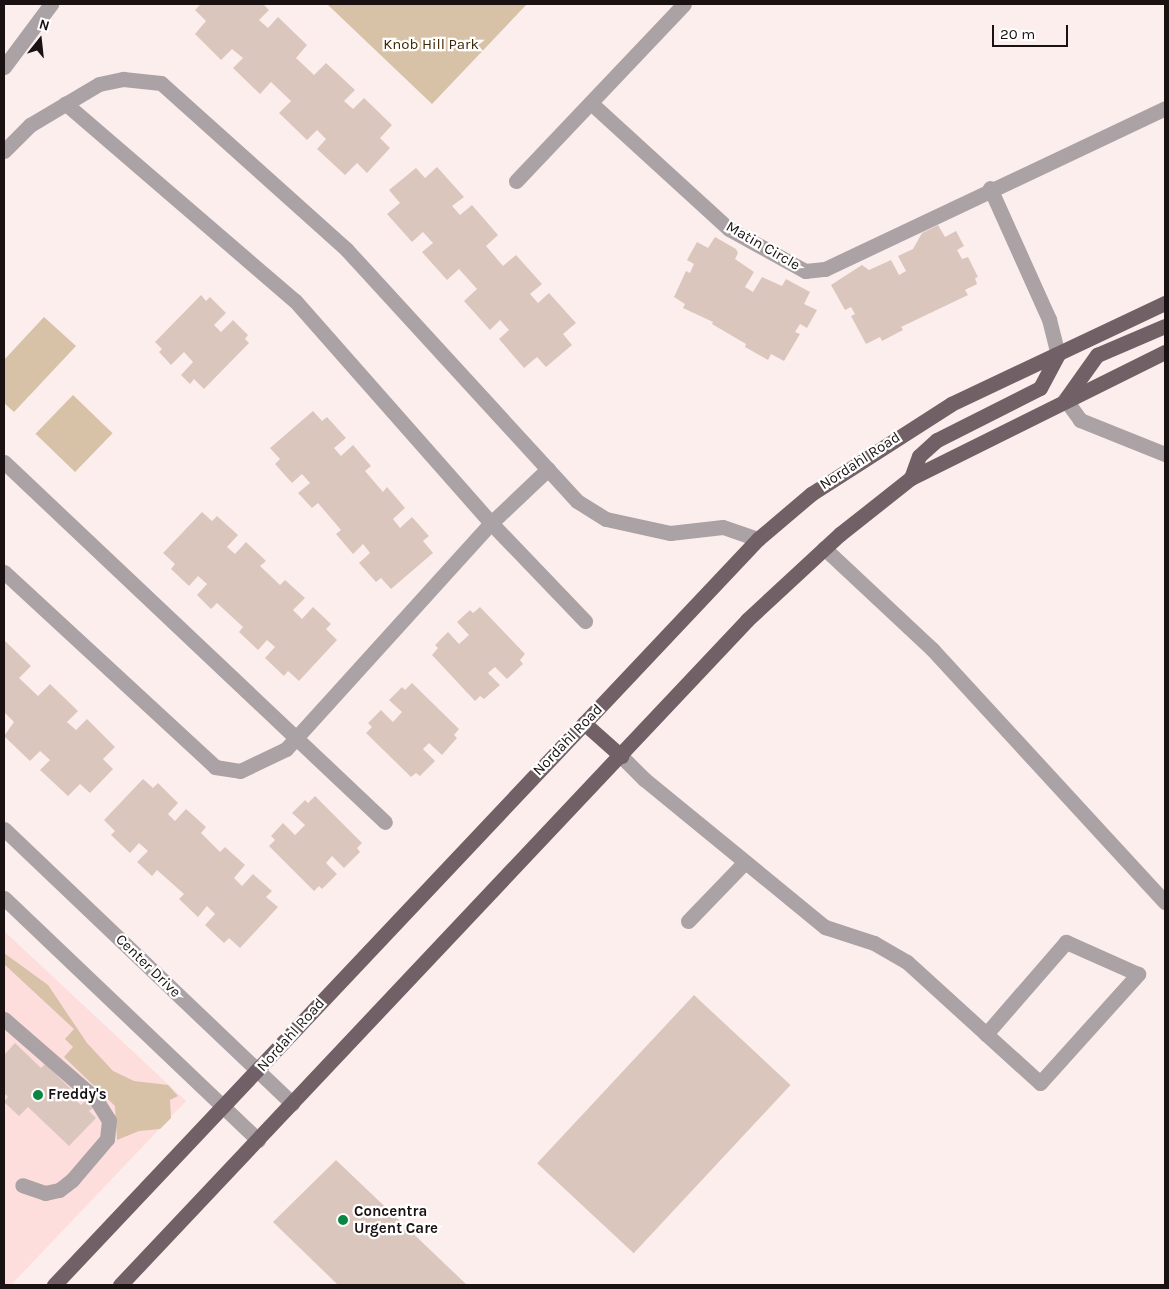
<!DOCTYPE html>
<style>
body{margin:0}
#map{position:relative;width:1169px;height:1289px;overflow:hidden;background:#fceeed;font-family:Karla,sans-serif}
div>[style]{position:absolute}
.built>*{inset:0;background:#fedddd}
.green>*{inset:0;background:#d7c1a7;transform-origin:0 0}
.building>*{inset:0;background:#dbc6bd;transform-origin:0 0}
.minor>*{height:15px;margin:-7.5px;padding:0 7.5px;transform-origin:7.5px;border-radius:7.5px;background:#aba2a6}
.major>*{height:15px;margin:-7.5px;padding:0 7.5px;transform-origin:7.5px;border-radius:7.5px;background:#716167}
.dots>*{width:14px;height:14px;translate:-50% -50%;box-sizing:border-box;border:2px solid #fff;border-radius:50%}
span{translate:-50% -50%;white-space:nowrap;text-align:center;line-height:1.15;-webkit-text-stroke:4.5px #fff;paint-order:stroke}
.park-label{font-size:15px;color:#402600}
.street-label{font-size:15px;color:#1a1212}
.poi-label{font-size:15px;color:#1a1212;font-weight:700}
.left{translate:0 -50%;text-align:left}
.frame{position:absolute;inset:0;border:5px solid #1a1212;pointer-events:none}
.north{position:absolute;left:15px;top:15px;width:50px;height:50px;-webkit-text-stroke:4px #fff;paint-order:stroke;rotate:16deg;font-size:14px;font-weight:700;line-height:20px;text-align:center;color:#1a1212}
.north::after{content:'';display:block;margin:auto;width:18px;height:22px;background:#1a1212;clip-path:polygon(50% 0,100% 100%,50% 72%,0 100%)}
.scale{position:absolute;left:992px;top:25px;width:76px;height:22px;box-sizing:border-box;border:2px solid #1a1212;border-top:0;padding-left:6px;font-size:15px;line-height:18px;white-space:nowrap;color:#1a1212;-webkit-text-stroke:4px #fff;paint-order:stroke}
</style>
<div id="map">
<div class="built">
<div style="clip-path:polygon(4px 931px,186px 1101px,11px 1285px,4px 1285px)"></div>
</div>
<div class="green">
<div style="clip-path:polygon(327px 4px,527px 4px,432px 104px)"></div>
<div style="clip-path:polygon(44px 317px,76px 346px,14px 412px,4px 403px,4px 360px)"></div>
<div style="left:73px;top:395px;width:55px;height:54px;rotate:44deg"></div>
<div style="clip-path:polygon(4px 953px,48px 985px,87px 1043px,113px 1071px,134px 1081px,168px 1085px,178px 1096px,170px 1100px,171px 1118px,160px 1129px,139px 1131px,117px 1140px,115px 1106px,64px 1057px,73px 1047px,65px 1039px,74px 1029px,4px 964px)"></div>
</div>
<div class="building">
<div style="clip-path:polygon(201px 4px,263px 4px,269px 10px,259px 20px,268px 28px,278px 17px,307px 45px,296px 58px,314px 75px,326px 63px,355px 90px,344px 101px,353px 109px,364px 98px,392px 125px,380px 138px,390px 148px,367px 173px,357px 163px,345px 175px,317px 149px,326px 139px,317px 130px,307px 140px,279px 113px,291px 101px,271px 82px,260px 94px,233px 68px,243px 58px,232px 49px,221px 60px,195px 34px,206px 21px,195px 10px)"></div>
<div style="clip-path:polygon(437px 167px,464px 197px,452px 206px,460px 215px,472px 205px,498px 235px,486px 246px,503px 266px,516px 255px,542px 284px,530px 294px,538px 303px,549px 293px,576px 323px,563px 334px,572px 345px,546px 367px,537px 357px,524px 368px,499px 339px,509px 330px,500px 320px,490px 330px,464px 301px,477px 289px,459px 269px,447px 280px,422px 252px,433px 243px,423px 232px,412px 242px,387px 214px,400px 203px,389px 190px,416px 168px,425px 178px)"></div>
<div style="clip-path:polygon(938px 225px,945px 237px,956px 231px,964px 246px,957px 250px,962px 259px,968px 257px,978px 277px,975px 278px,977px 284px,965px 290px,968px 295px,901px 327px,903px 330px,882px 341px,880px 337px,866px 344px,851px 316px,855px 314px,851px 307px,845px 310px,831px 285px,862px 265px,869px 270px,891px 260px,899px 275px,906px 271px,898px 256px,913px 249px,922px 233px)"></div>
<div style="clip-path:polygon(715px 237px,736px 249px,738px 253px,735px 259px,754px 272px,745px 287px,753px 292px,762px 277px,782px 286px,786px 279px,810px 292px,804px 304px,817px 310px,807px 328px,800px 324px,795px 332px,800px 334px,784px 361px,771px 354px,768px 360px,745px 347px,746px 344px,712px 324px,713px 322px,683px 308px,685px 304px,674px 297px,686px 271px,690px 273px,694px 264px,687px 260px,697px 242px,708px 248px)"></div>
<div style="clip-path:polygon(201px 295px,206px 301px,210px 297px,226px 313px,214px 325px,221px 332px,233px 320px,248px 335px,245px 339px,249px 343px,204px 389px,194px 379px,190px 384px,181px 375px,193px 362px,184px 352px,171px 365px,159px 352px,162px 349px,155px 342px)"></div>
<div style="clip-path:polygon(313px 411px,322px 421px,327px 417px,346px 438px,334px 448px,341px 456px,353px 445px,371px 466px,365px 471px,383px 492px,387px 487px,405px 508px,393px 519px,400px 528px,412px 517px,429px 536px,423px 541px,433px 553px,391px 589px,381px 578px,376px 582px,359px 563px,370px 553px,363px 544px,353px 554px,336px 534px,341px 530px,318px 503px,312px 508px,298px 493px,310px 483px,302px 474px,292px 483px,275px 464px,280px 459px,270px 448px)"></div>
<div style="clip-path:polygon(202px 512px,212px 521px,217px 516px,238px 535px,227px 547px,235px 554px,246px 542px,266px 561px,260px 566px,280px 585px,285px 580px,305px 598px,293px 610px,302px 619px,313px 607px,331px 624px,326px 629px,337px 640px,299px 681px,288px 671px,284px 676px,265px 658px,275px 647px,267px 640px,258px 650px,239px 632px,243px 627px,217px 603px,211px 609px,197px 595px,207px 584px,198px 576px,189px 586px,171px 569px,175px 564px,163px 553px)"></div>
<div style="clip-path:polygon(480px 607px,525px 654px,520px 660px,523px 664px,507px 679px,495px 667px,488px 673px,500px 685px,484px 699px,480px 696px,475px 701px,432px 655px,438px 648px,435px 645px,448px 632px,459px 644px,469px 635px,457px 622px,470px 610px,473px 613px)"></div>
<div style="clip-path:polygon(4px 640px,31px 666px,19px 678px,38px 696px,50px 684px,78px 711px,67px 722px,76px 730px,87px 719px,115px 747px,103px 759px,113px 769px,90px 793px,80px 784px,68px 796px,40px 770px,50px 760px,40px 751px,30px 761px,4px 736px,14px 722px,4px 712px)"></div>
<div style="clip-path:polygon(412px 683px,459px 729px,454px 735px,457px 738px,442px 755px,429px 743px,423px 749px,435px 761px,420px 776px,416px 773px,411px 777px,366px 733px,372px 727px,368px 723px,381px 710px,393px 722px,402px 712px,389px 700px,402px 687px,405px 690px)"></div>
<div style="clip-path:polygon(143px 779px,153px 788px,158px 783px,178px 803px,168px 814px,175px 821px,186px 809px,206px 827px,201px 833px,220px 852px,225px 847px,245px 865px,234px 878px,242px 886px,253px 874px,272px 891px,266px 897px,278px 907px,240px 948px,229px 938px,224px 943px,205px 925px,215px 914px,207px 906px,198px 917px,179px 899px,184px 894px,157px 870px,152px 876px,137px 862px,148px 851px,139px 843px,130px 853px,111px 835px,115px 831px,104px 820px)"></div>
<div style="clip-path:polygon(315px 796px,362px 843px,357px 848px,360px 852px,344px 868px,332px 856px,326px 863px,337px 874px,322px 889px,319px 886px,314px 891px,269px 846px,275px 840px,271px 836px,283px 823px,295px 835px,305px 825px,292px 813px,305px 800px,308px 803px)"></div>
<div style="left:694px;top:995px;width:132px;height:230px;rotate:43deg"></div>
<div style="clip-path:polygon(15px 1043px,41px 1068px,45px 1064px,70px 1088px,67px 1092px,81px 1105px,85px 1101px,93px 1108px,89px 1111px,96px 1118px,69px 1146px,28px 1107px,19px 1116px,4px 1102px,8px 1097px,4px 1093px,4px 1055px)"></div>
<div style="clip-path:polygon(336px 1160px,467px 1285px,338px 1285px,273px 1222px)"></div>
</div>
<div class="minor">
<div style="left:4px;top:67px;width:79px;rotate:-53.3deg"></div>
<div style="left:592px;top:104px;width:185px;rotate:42.4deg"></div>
<div style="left:729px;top:229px;width:87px;rotate:28.9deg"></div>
<div style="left:805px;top:271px;width:20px;rotate:-6deg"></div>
<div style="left:825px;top:269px;width:376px;rotate:-25.3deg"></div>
<div style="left:4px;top:151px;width:37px;rotate:-45deg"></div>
<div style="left:30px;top:125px;width:80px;rotate:-30.7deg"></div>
<div style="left:99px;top:84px;width:25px;rotate:-12deg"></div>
<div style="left:123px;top:79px;width:38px;rotate:6deg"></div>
<div style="left:161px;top:83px;width:249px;rotate:41.9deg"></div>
<div style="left:346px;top:249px;width:342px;rotate:47.5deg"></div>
<div style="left:577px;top:501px;width:34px;rotate:32deg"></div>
<div style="left:606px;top:519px;width:66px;rotate:12.3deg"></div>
<div style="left:670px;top:533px;width:53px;rotate:-6.5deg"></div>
<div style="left:723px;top:527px;width:37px;rotate:19deg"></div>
<div style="left:516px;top:181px;width:244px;rotate:-46.5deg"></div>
<div style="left:990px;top:188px;width:144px;rotate:65.8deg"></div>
<div style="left:1049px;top:319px;width:36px;rotate:76deg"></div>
<div style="left:1065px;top:399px;width:26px;rotate:54deg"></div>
<div style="left:1080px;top:420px;width:92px;rotate:21.8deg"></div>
<div style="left:4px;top:462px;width:524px;rotate:43.38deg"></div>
<div style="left:548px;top:469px;width:79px;rotate:136.5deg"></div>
<div style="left:491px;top:523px;width:136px;rotate:46.2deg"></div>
<div style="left:824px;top:548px;width:148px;rotate:43.1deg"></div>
<div style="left:932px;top:649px;width:344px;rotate:47.4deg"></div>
<div style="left:4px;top:572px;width:287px;rotate:42.7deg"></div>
<div style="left:215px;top:767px;width:25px;rotate:9deg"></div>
<div style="left:240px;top:771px;width:51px;rotate:-25.6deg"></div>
<div style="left:286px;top:749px;width:305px;rotate:-47.8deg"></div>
<div style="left:491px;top:523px;width:296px;rotate:-131.4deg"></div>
<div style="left:295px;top:301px;width:303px;rotate:-139.3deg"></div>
<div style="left:621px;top:756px;width:33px;rotate:45deg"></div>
<div style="left:644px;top:779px;width:234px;rotate:39.3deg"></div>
<div style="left:825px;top:927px;width:52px;rotate:18.1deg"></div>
<div style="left:874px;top:943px;width:38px;rotate:30deg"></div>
<div style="left:907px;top:962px;width:107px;rotate:42.3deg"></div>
<div style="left:986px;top:1034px;width:73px;rotate:42.2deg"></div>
<div style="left:1040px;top:1083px;width:147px;rotate:-48deg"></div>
<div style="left:1138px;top:974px;width:79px;rotate:-156deg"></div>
<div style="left:1066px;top:942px;width:122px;rotate:131deg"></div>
<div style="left:4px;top:829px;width:398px;rotate:43.6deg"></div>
<div style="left:4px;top:898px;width:351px;rotate:43.6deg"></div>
<div style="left:688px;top:921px;width:82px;rotate:-46deg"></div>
<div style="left:4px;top:1019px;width:121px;rotate:41deg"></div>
<div style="left:95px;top:1098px;width:26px;rotate:58deg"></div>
<div style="left:109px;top:1120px;width:19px;rotate:96deg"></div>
<div style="left:107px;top:1139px;width:54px;rotate:130.5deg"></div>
<div style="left:72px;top:1180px;width:16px;rotate:142deg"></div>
<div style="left:59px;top:1190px;width:14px;rotate:168deg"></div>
<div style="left:45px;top:1193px;width:24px;rotate:-161deg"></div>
</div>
<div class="major">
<div style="left:1067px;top:397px;width:52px;rotate:-54.5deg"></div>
<div style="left:1097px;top:355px;width:74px;rotate:-23.1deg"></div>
<div style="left:911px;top:478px;width:23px;rotate:-70deg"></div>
<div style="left:919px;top:456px;width:24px;rotate:-42deg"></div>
<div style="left:937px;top:440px;width:115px;rotate:-26.8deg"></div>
<div style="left:1040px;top:388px;width:38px;rotate:-62deg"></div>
<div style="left:584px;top:723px;width:50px;rotate:41.7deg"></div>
<div style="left:54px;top:1285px;width:1026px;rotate:-46.66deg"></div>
<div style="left:758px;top:539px;width:70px;rotate:-40.3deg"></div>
<div style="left:811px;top:494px;width:166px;rotate:-32.7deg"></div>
<div style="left:951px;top:404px;width:237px;rotate:-25.3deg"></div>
<div style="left:120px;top:1285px;width:914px;rotate:-46.68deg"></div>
<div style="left:747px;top:620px;width:127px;rotate:-42.8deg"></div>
<div style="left:840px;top:534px;width:90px;rotate:-38.3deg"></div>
<div style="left:911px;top:478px;width:284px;rotate:-26.4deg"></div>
</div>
<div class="dots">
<div style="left:38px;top:1095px;background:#098641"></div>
<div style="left:343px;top:1220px;background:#098641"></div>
</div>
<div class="park-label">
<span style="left:431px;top:45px">Knob Hill Park</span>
</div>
<div class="street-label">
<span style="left:763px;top:246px;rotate:30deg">Matin Circle</span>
<span style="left:860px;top:461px;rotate:-33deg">Nordahl Road</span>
<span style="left:568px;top:740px;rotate:-46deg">Nordahl Road</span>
<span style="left:148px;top:966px;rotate:44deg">Center Drive</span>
<span style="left:291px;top:1035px;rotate:-48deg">Nordahl Road</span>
</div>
<div class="poi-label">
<span class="left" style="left:48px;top:1095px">Freddy's</span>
<span class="left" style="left:354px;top:1220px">Concentra<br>Urgent Care</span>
</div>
<div class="frame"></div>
<div class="north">N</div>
<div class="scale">20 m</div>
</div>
